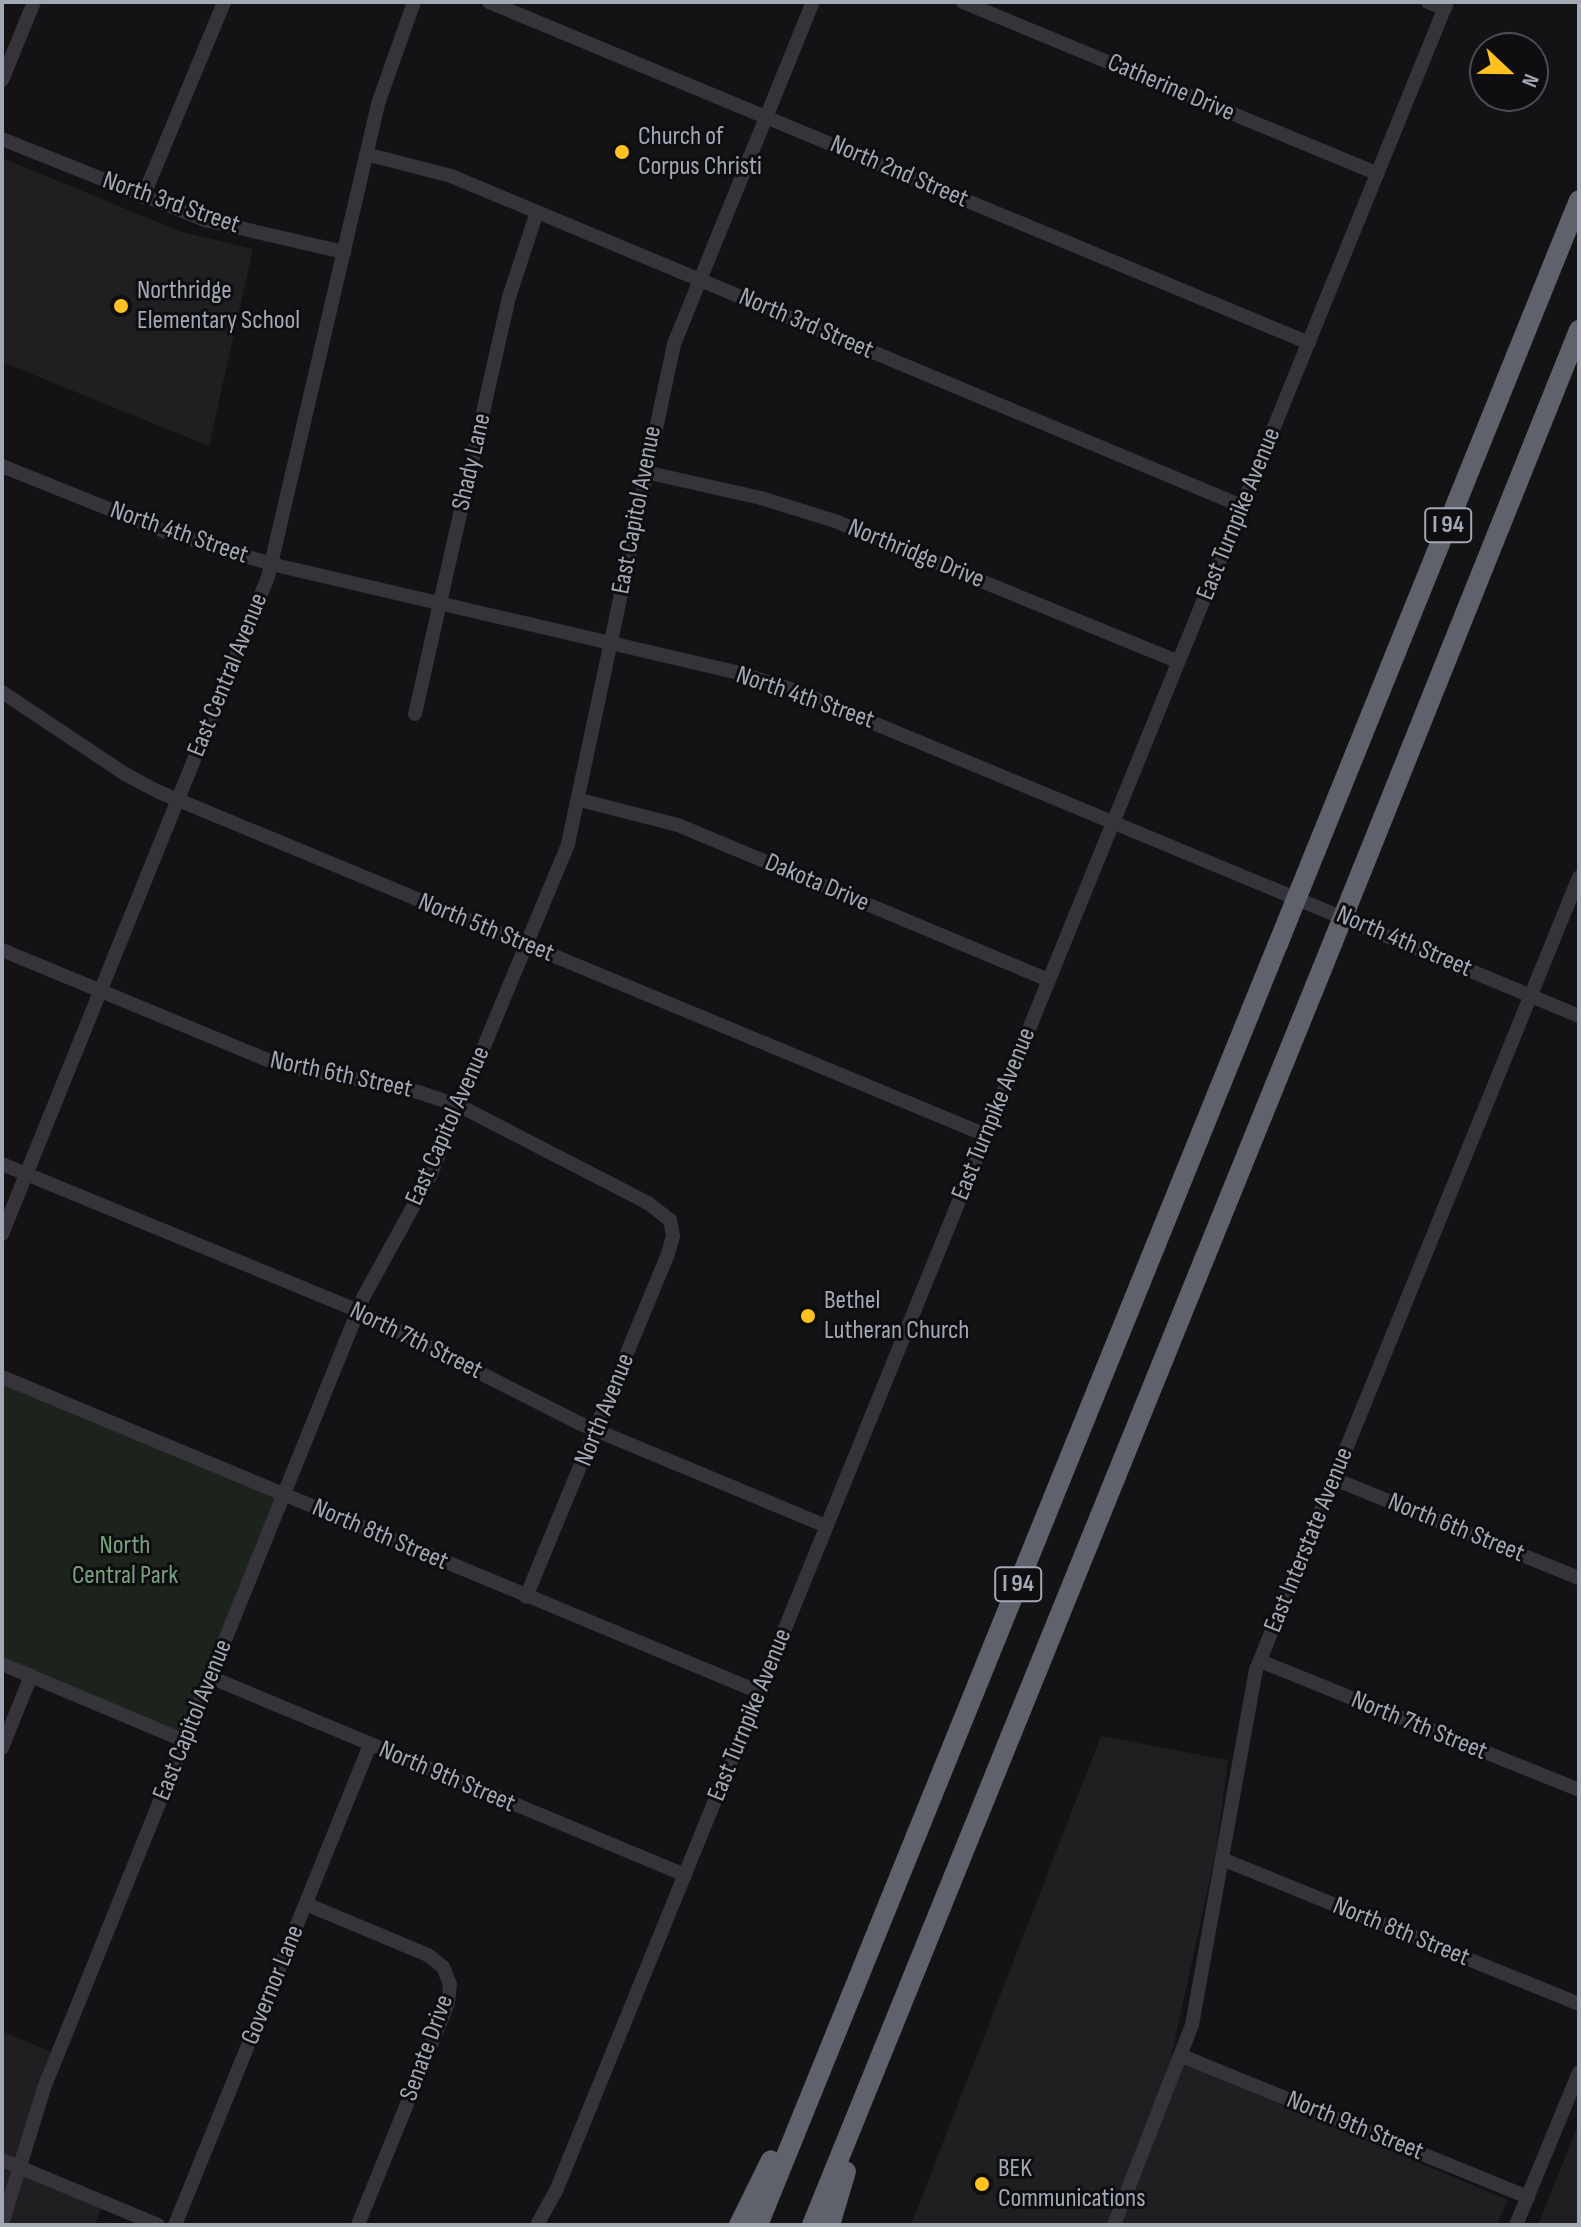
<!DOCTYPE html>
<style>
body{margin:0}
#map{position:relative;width:1581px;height:2227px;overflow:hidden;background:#131315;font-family:"Sofia Sans Condensed",sans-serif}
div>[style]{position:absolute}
.built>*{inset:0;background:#1f1f22}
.green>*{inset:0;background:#1b231c}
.minor>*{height:14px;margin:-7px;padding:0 7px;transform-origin:7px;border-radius:7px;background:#34343a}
.highway>*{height:20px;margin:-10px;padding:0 10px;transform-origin:10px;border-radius:10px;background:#5f626b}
.highway-bridge>*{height:20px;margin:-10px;padding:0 10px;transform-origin:10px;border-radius:10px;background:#5f626b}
.dots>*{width:22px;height:22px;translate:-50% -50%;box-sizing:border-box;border:4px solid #0e0e10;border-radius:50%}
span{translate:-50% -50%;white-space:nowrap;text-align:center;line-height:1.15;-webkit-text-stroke:6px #0e0e10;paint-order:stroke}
.shield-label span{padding:2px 6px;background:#0e0e10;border:2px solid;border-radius:6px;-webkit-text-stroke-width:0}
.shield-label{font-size:24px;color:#a3a8b6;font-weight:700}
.street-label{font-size:26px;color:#a3a8b6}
.poi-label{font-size:26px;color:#a3a8b6}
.left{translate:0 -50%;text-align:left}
.park-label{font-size:26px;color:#79a37e}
.frame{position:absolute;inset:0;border:4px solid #a3a8b6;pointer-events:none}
.north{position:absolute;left:1469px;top:32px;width:80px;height:80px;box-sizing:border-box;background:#0e0e10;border:2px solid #4a4c52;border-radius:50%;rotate:112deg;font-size:22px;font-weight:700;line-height:32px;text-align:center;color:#a3a8b6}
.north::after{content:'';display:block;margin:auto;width:28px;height:36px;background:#ffc221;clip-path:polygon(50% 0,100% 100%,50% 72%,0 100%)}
</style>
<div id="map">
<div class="built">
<div style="clip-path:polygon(2px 158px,182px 232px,253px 249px,209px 446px,2px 362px)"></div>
<div style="clip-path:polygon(1101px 1736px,1228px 1760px,1216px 1851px,1171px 2058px,1508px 2200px,1497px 2225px,911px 2225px)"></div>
<div style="clip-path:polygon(2px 2031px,63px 2057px,44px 2105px,25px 2176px,101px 2208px,95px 2225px,2px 2225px)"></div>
<div style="clip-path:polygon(1579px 2123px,1579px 2225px,1538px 2225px)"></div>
</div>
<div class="green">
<div style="clip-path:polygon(2px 1377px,284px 1494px,185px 1741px,2px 1665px)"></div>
</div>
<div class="minor">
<div style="left:489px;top:2px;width:888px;rotate:22.58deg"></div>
<div style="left:963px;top:2px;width:449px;rotate:22.5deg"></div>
<div style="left:1428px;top:2px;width:18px;rotate:22deg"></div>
<div style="left:2px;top:80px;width:84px;rotate:-67.7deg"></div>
<div style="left:2px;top:139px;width:219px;rotate:21.8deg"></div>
<div style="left:205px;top:220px;width:143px;rotate:13deg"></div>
<div style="left:366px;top:154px;width:88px;rotate:14.5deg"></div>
<div style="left:451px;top:176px;width:857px;rotate:22.65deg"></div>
<div style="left:143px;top:197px;width:211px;rotate:-67.4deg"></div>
<div style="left:2px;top:466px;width:175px;rotate:21.9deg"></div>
<div style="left:164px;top:531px;width:112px;rotate:17.1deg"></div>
<div style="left:271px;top:564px;width:476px;rotate:13.1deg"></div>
<div style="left:735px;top:672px;width:62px;rotate:17deg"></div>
<div style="left:794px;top:690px;width:850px;rotate:22.55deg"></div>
<div style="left:645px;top:472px;width:119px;rotate:12.6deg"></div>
<div style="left:761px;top:498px;width:77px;rotate:17.3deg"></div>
<div style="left:835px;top:521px;width:371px;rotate:22.3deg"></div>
<div style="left:2px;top:692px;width:148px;rotate:33.7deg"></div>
<div style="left:125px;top:774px;width:38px;rotate:28deg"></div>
<div style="left:159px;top:792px;width:895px;rotate:22.53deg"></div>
<div style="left:415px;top:714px;width:427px;rotate:-77.3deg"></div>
<div style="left:509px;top:297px;width:89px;rotate:-71.8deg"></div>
<div style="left:580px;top:800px;width:101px;rotate:14.3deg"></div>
<div style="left:678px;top:825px;width:402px;rotate:22.7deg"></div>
<div style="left:2px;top:950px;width:298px;rotate:22.5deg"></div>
<div style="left:277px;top:1064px;width:137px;rotate:10.9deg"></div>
<div style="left:412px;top:1090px;width:51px;rotate:18.4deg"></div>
<div style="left:460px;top:1106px;width:212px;rotate:27.3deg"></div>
<div style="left:648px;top:1203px;width:28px;rotate:38deg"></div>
<div style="left:670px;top:1220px;width:16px;rotate:79deg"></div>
<div style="left:673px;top:1236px;width:19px;rotate:106deg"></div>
<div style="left:668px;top:1254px;width:371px;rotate:112.5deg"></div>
<div style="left:2px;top:1164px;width:385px;rotate:22.4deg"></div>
<div style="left:358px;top:1311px;width:250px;rotate:26.9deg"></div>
<div style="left:581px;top:1424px;width:265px;rotate:22.6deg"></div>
<div style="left:2px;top:1234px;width:709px;rotate:-67.96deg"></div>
<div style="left:268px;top:577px;width:489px;rotate:-76.9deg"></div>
<div style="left:379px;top:101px;width:105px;rotate:-70.5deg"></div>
<div style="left:2px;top:1377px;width:820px;rotate:22.59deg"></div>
<div style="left:1334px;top:1479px;width:264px;rotate:22deg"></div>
<div style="left:1260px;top:1661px;width:344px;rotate:22deg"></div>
<div style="left:2px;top:1664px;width:199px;rotate:22.8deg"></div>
<div style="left:210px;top:1677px;width:515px;rotate:22.63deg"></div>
<div style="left:2px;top:1748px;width:78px;rotate:-68.1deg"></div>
<div style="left:1222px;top:1859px;width:385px;rotate:22.1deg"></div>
<div style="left:306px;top:1904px;width:132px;rotate:22.7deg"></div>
<div style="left:428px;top:1955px;width:19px;rotate:39deg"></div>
<div style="left:443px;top:1967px;width:18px;rotate:68deg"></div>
<div style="left:450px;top:1984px;width:19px;rotate:96deg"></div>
<div style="left:448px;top:2003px;width:240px;rotate:112.1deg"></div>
<div style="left:1182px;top:2056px;width:374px;rotate:22.2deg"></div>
<div style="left:2px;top:2160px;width:169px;rotate:22.6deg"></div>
<div style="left:2px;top:2224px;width:142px;rotate:-72.8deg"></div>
<div style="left:44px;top:2088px;width:854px;rotate:-68deg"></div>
<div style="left:364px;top:1296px;width:137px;rotate:-61.2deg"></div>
<div style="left:430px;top:1176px;width:360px;rotate:-67.4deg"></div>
<div style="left:568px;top:844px;width:511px;rotate:-78.03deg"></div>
<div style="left:674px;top:344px;width:369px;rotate:-67.9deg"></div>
<div style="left:175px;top:2225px;width:518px;rotate:-67.89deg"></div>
<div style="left:537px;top:2225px;width:39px;rotate:-61deg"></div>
<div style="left:556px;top:2191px;width:2363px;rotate:-67.85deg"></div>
<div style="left:1114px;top:2225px;width:215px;rotate:-68.7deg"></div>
<div style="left:1192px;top:2025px;width:361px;rotate:-79.8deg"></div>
<div style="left:1256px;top:1670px;width:856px;rotate:-67.84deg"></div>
<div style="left:1516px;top:2225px;width:165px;rotate:-67.6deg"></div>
</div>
<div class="highway">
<div style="left:1316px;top:850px;width:701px;rotate:-67.97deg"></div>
<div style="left:1362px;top:870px;width:582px;rotate:-68.11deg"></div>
<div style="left:739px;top:2225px;width:72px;rotate:-63.8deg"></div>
<div style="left:758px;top:2225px;width:1383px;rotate:-67.91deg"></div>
<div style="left:812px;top:2225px;width:1356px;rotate:-67.9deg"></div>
<div style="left:830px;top:2225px;width:56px;rotate:-73.5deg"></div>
</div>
<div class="highway-bridge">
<div style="left:1278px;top:944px;width:101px;rotate:-68deg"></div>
<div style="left:1322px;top:969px;width:107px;rotate:-68deg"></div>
</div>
<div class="dots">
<div style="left:622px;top:152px;background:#ffc221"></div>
<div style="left:121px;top:306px;background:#ffc221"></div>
<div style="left:808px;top:1316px;background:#ffc221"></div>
<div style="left:982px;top:2184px;background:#ffc221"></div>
</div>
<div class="shield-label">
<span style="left:1448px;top:525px">I 94</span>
<span style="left:1018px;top:1584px">I 94</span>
</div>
<div class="street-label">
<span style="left:1171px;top:88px;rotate:23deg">Catherine Drive</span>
<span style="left:899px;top:172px;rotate:23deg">North 2nd Street</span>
<span style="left:171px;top:203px;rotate:19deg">North 3rd Street</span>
<span style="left:806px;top:324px;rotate:23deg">North 3rd Street</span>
<span style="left:472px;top:462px;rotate:-77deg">Shady Lane</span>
<span style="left:637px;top:510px;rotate:-79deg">East Capitol Avenue</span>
<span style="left:1239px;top:514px;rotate:-68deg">East Turnpike Avenue</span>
<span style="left:179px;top:533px;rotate:19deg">North 4th Street</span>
<span style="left:916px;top:554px;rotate:22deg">Northridge Drive</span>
<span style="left:228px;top:675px;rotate:-68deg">East Central Avenue</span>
<span style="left:805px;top:698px;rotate:19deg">North 4th Street</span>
<span style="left:817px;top:883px;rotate:23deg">Dakota Drive</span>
<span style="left:486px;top:928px;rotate:22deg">North 5th Street</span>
<span style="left:1404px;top:942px;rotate:23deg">North 4th Street</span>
<span style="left:341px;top:1075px;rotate:12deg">North 6th Street</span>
<span style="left:994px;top:1114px;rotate:-68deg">East Turnpike Avenue</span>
<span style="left:448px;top:1126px;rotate:-66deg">East Capitol Avenue</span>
<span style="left:416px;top:1341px;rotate:26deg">North 7th Street</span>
<span style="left:605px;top:1410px;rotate:-68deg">North Avenue</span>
<span style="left:1456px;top:1528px;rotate:22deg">North 6th Street</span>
<span style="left:380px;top:1535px;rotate:23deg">North 8th Street</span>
<span style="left:1309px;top:1540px;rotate:-68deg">East Interstate Avenue</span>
<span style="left:750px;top:1715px;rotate:-68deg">East Turnpike Avenue</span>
<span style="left:193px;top:1720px;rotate:-68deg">East Capitol Avenue</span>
<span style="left:1419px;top:1726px;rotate:22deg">North 7th Street</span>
<span style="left:447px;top:1777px;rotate:23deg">North 9th Street</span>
<span style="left:1401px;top:1932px;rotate:22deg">North 8th Street</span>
<span style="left:273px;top:1985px;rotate:-68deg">Governor Lane</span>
<span style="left:427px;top:2048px;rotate:-70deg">Senate Drive</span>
<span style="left:1355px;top:2126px;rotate:22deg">North 9th Street</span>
</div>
<div class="poi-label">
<span class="left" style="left:638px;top:152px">Church of<br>Corpus Christi</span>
<span class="left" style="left:137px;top:306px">Northridge<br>Elementary School</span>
<span class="left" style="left:824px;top:1316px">Bethel<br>Lutheran Church</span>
<span class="left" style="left:998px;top:2184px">BEK<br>Communications</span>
</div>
<div class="park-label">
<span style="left:125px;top:1561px">North<br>Central Park</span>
</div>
<div class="frame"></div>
<div class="north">N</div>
</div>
